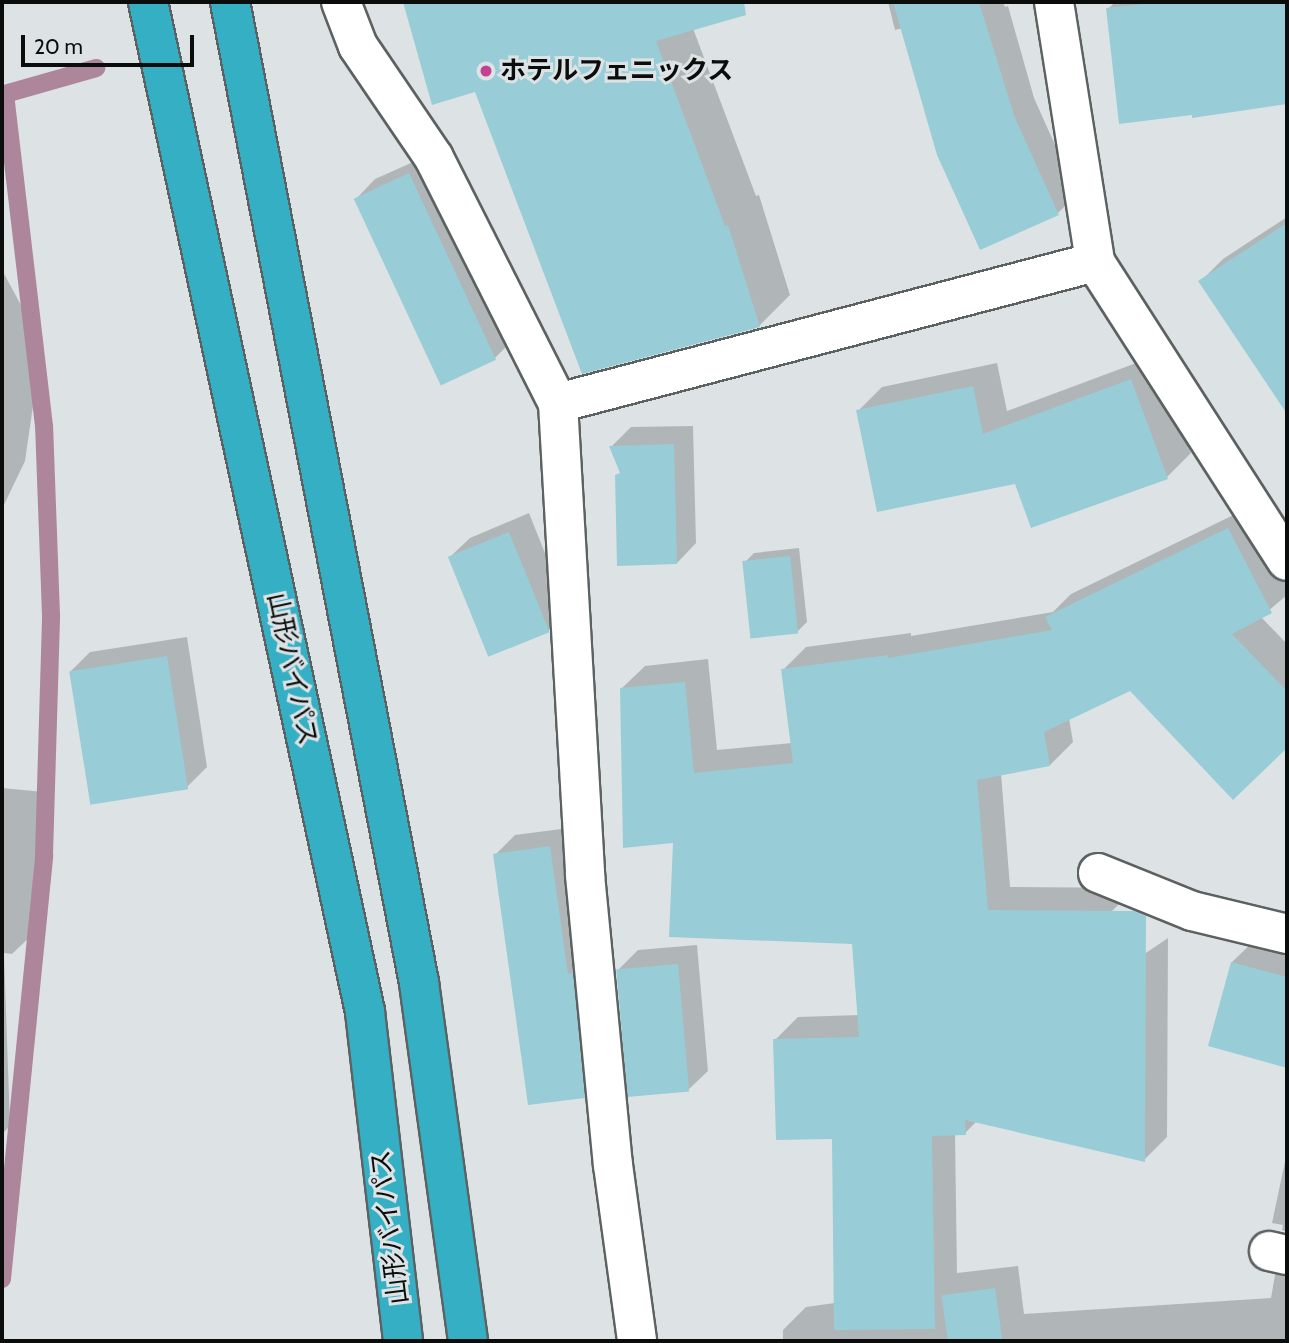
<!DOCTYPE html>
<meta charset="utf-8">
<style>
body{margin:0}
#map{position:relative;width:1289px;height:1343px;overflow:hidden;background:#dde3e5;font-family:Cabin,"Noto Sans JP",sans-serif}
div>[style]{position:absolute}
.shadow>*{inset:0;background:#0003}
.stream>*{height:18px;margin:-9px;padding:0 9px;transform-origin:9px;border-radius:9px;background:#ad869b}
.building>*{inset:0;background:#98cdd7;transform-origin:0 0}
.roads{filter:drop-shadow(2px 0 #5c6162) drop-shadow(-2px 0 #5c6162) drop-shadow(0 2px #5c6162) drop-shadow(0 -2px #5c6162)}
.minor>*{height:38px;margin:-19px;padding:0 19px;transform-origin:19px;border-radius:19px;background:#fff}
.highway>*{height:38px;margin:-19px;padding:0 19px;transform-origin:19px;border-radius:19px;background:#34afc4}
.dots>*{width:19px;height:19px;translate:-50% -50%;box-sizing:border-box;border:4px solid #dde3e5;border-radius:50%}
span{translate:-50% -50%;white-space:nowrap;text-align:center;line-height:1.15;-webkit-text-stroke:6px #dde3e5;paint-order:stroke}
.poi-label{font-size:26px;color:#0b0d0d;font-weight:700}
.left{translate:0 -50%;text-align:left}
.street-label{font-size:26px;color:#0b0d0d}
.frame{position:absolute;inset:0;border:4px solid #0b0d0d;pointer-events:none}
.scale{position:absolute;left:21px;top:35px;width:173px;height:32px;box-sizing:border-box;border:4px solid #0b0d0d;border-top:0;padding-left:9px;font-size:21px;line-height:24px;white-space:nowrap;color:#0b0d0d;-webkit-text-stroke:5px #dde3e5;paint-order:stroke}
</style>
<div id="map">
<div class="shadow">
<div style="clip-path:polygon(404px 2px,698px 2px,698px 5px,688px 15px,756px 196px,759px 195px,790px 295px,759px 326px,476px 90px,433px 102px)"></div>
<div style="clip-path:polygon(888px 2px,1003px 2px,1005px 7px,1008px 6px,1034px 98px,1077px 194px,1058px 213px,903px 28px,895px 30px)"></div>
<div style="clip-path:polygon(1115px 2px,1287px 2px,1287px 103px,1194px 116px,1108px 9px)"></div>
<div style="clip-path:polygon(429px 155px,514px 339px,494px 359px,356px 199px,375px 179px)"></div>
<div style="clip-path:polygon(1287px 217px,1287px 411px,1200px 282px,1223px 259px)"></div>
<div style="clip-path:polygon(2px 270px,22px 307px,36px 385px,25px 461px,2px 509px)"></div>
<div style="clip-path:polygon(1155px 356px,1191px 453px,1167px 477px,1016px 482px,858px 411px,882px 387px,997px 363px,1007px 411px)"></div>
<div style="clip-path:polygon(693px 426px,696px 543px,677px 563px,621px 472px,611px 447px,631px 427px)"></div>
<div style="clip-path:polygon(1252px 506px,1287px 574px,1287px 595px,1261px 617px,1287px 644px,1287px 746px,1233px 798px,1130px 688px,1069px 718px,1073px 742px,1050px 765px,1001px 773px,1010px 887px,1136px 888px,1050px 970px,1075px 1001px,1168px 938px,1167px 1137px,1144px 1160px,977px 1121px,965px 1133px,955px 1133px,957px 1273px,1018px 1266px,1024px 1314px,1271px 1298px,1275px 1275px,1287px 1263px,1287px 1341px,783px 1341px,783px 1330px,806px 1307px,835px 1303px,833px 1137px,775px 1040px,798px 1017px,859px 1015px,853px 942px,675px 841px,621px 689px,645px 666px,708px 659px,717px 750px,792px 743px,783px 670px,806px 647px,911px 633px,911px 636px,1053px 612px,1071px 594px)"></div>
<div style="clip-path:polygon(529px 513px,568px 611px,548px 631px,450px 557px,470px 538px)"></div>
<div style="clip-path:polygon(799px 548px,807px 622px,797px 632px,744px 563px,754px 553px)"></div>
<div style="clip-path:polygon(187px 637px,207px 767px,187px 787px,70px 672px,90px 652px)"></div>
<div style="clip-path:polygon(2px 788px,44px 792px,32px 935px,12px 954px,4px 953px,10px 1126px,2px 1134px)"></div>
<div style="clip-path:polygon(569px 828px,603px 1077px,584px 1096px,495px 855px,515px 835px)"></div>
<div style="clip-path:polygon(1256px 939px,1287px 948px,1287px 1066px,1210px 1045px,1232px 962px)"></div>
<div style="clip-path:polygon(697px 945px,708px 1071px,688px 1090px,618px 970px,638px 950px)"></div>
<div style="clip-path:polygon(1287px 1152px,1287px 1232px,1282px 1230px,1283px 1225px,1272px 1223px)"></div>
</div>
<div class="stream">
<div style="left:2px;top:1279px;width:426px;rotate:-84.3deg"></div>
<div style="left:44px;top:855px;width:240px;rotate:-88.3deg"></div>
<div style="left:51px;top:615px;width:189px;rotate:-92.1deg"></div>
<div style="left:44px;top:426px;width:334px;rotate:-96.7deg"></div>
<div style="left:5px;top:94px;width:95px;rotate:-15.9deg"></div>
</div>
<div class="building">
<div style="clip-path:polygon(403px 2px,744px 2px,746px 15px,656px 41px,725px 226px,728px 225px,760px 327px,582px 374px,475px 92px,432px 105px)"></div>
<div style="clip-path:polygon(893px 2px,979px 2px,1015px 118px,1059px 215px,980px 250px,937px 155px)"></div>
<div style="clip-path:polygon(1162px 2px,1287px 2px,1287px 104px,1192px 118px,1192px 115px,1119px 124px,1106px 8px)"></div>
<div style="left:409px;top:173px;width:206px;height:61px;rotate:65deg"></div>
<div style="clip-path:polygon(1287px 223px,1287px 414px,1198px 281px)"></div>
<div style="clip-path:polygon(1131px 379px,1168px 479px,1031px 528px,1015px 484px,877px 512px,856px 410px,973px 386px,983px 434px)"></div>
<div style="clip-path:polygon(674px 444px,677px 564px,617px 566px,615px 475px,620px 473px,609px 446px)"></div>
<div style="clip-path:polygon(1228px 528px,1272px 613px,1232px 634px,1287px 691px,1287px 748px,1233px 800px,1130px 691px,1044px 732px,1050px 766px,977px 780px,988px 910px,1134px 911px,1146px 916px,1145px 1162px,965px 1120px,966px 1135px,932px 1136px,935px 1329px,834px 1330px,832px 1139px,776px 1140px,773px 1039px,859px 1037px,852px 944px,669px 937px,673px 843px,623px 848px,620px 688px,685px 682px,694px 773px,793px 763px,781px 669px,888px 655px,888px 658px,1052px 630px,1045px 617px)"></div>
<div style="left:509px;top:532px;width:108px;height:66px;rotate:68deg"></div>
<div style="left:790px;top:556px;width:78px;height:48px;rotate:84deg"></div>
<div style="left:167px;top:656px;width:135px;height:99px;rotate:81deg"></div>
<div style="clip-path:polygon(550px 846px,568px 974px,573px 973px,585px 1098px,528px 1105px,493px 854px)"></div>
<div style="clip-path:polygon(1231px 962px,1287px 977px,1287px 1068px,1208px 1046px)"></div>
<div style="left:678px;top:964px;width:128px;height:62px;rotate:85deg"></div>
<div style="left:995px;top:1288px;width:53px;height:54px;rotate:82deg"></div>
</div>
<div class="roads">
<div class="minor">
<div style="left:341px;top:2px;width:47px;rotate:68.9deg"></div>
<div style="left:358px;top:46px;width:135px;rotate:55.8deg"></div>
<div style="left:434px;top:158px;width:275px;rotate:63.2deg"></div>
<div style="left:558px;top:403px;width:555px;rotate:-14.71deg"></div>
<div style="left:1095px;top:262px;width:355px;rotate:57.3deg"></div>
<div style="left:1054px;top:2px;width:263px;rotate:81deg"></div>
<div style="left:558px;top:403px;width:473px;rotate:86.7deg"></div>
<div style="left:585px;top:875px;width:291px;rotate:84.5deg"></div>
<div style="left:613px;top:1165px;width:178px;rotate:82.2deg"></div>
<div style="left:1098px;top:873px;width:101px;rotate:22deg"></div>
<div style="left:1192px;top:911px;width:98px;rotate:13.6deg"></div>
<div style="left:1269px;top:1251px;width:18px;rotate:13deg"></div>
</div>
<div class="highway">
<div style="left:148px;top:2px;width:1033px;rotate:77.87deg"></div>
<div style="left:365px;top:1012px;width:331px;rotate:83.4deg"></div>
<div style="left:230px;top:2px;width:999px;rotate:79.09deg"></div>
<div style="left:419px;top:983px;width:361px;rotate:82.2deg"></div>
</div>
</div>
<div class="dots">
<div style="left:486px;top:71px;background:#c04391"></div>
</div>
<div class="poi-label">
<span class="left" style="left:500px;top:71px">ホテルフェニックス</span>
</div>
<div class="street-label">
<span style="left:292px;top:669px;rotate:78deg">山形バイパス</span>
<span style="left:390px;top:1227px;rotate:-97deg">山形バイパス</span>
</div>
<div class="frame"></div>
<div class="scale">20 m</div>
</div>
